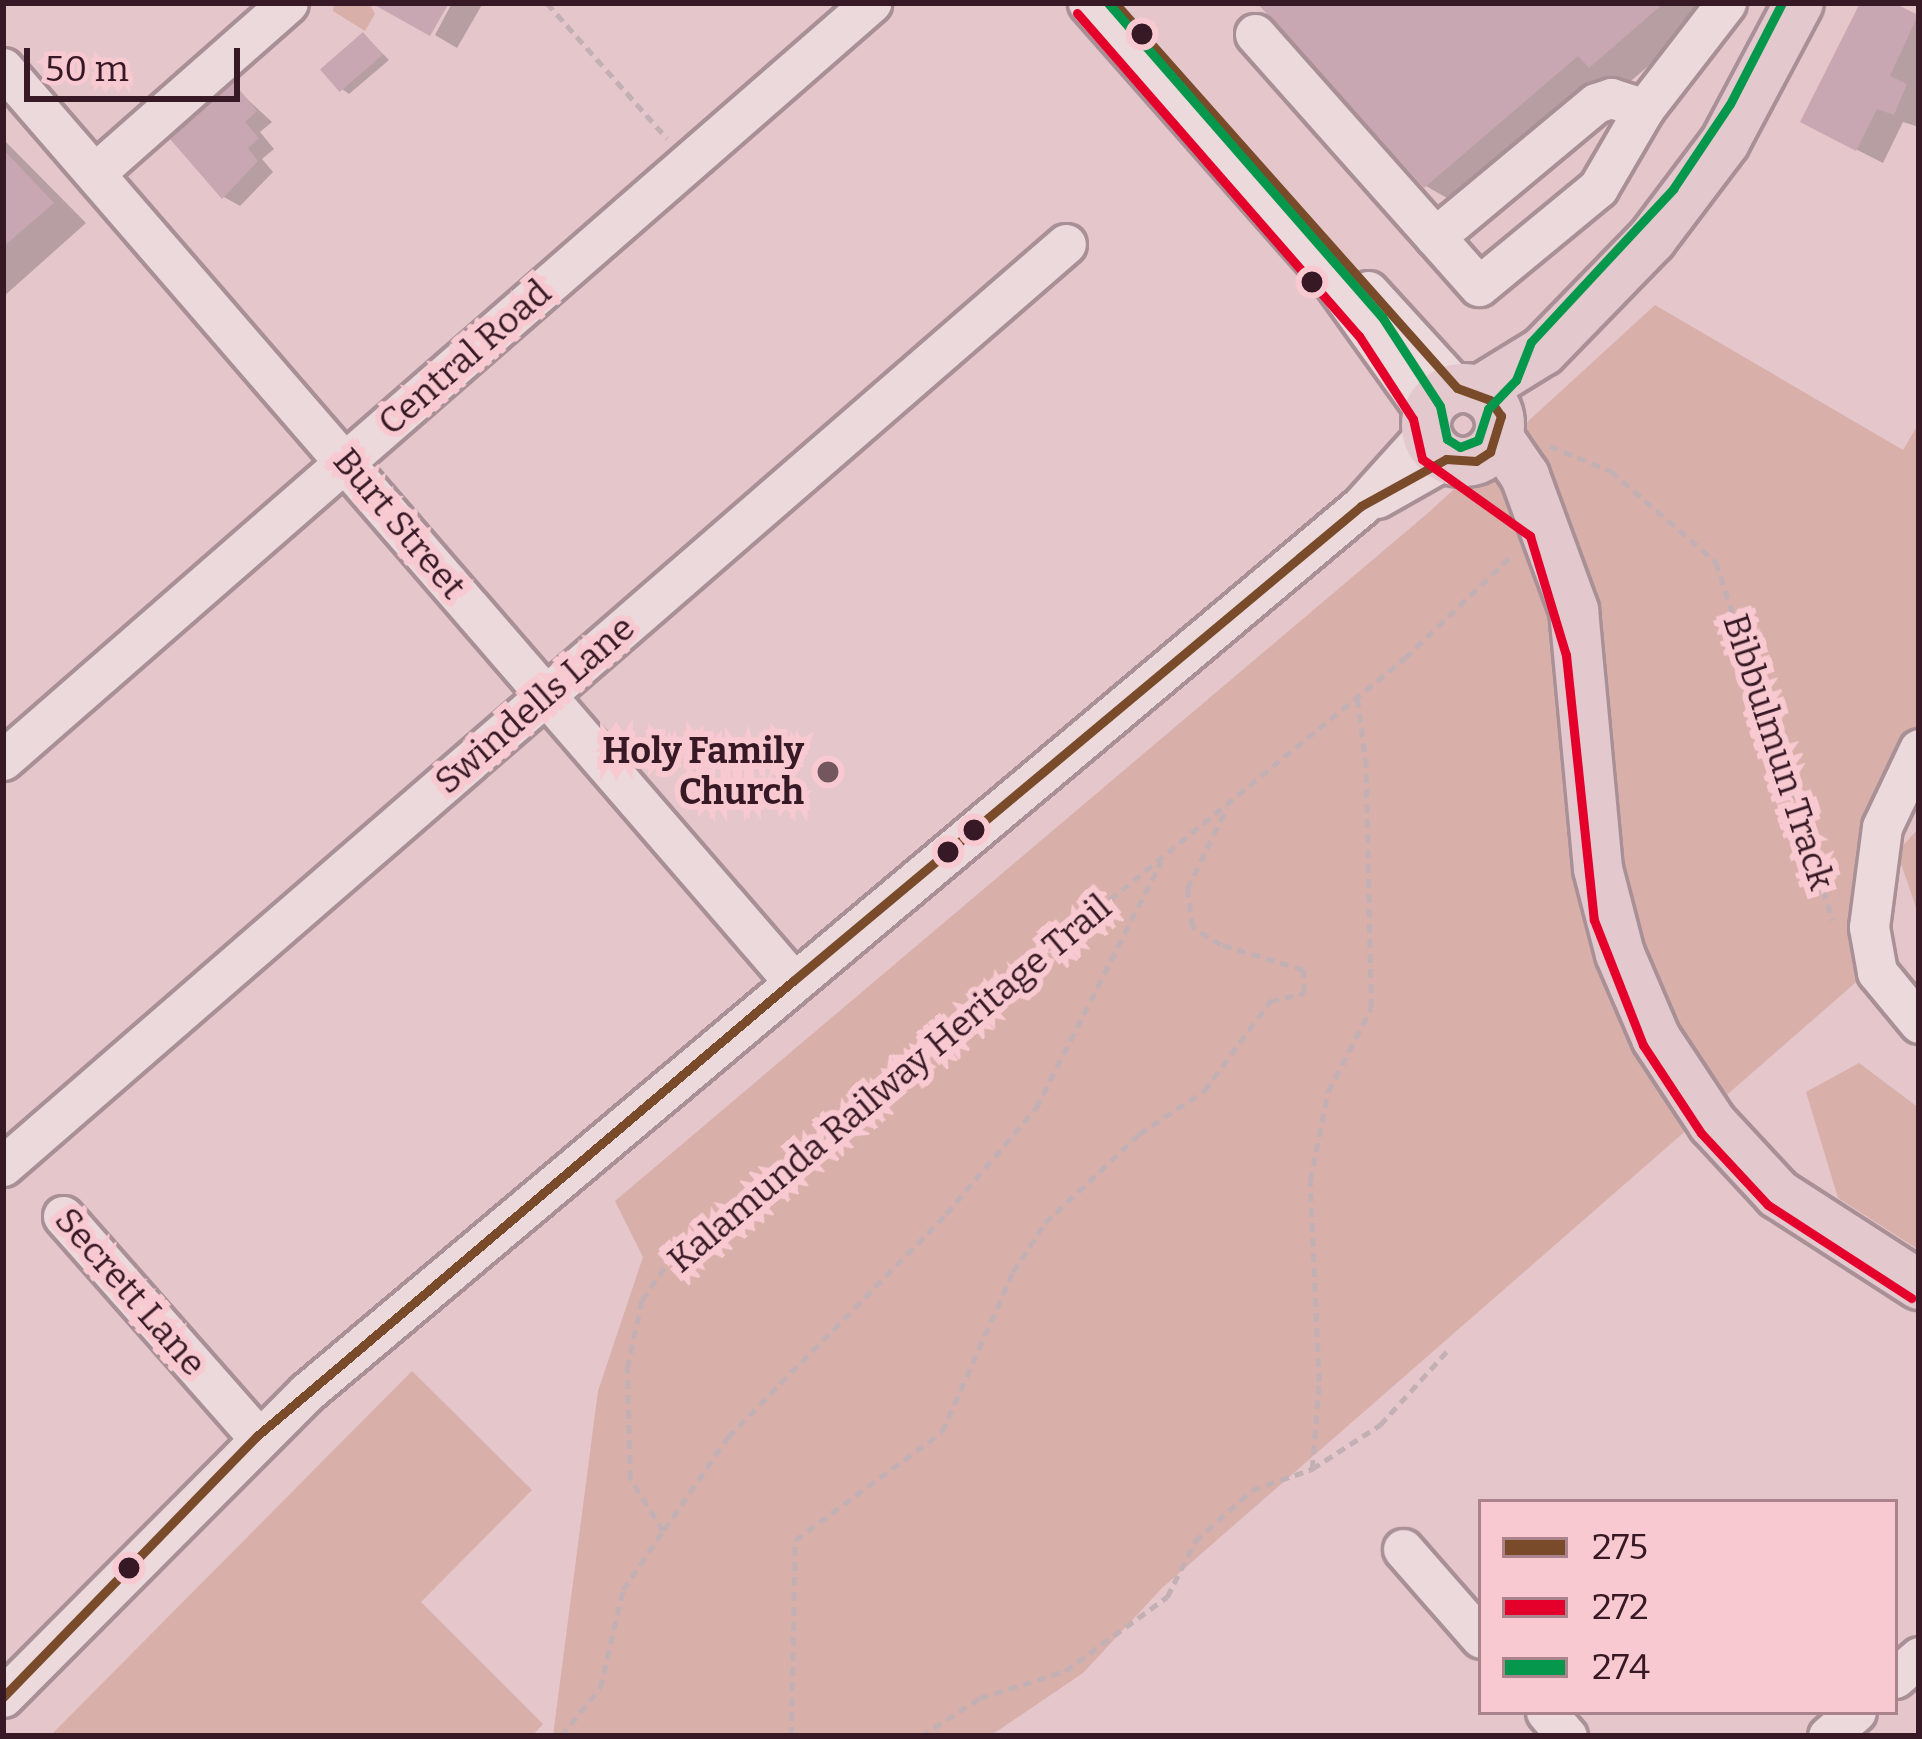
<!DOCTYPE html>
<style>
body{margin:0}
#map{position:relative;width:1922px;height:1739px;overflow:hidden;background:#e4c6cb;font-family:Bitter,serif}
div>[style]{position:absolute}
.green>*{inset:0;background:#d8afa9}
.shadow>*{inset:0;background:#0003}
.building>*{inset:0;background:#c8a7b2;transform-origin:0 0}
.path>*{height:4.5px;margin-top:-2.25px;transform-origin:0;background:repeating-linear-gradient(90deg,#c3b0b4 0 9px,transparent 0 15px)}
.roads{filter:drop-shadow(3px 0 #a89096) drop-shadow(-3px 0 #a89096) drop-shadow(0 3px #a89096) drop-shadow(0 -3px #a89096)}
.minor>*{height:39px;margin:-19.5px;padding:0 19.5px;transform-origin:19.5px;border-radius:19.5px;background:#ebd9db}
.major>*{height:48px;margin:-24px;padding:0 24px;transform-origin:24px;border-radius:24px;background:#e3c9ce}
.major>.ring{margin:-24px;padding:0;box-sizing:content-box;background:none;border:48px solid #e3c9ce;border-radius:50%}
.bus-1>*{height:9px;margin:-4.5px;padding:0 4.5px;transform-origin:4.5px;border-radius:4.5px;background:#7a4b2a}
.bus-2>*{height:9px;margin:-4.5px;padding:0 4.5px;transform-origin:4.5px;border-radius:4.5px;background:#e4002b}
.bus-3>*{height:9px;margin:-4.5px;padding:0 4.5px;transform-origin:4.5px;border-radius:4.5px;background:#05984c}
.dots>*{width:33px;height:33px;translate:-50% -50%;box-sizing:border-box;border:6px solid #f8c9d1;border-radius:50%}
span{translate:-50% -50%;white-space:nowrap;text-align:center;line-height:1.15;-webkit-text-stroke:12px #f8c9d1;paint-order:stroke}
.street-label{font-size:36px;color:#361924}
.poi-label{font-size:36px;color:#361924;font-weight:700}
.right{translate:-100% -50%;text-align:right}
.frame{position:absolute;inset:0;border:6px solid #361924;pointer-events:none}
.legend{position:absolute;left:1478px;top:1499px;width:420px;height:216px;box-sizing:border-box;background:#f8c9d1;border:3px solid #aa838c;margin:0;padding:15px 21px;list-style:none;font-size:36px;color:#361924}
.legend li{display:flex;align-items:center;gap:24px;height:60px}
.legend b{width:60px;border:3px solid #aa838c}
.scale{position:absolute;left:24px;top:48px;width:216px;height:54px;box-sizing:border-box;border:6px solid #361924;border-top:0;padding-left:15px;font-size:36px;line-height:42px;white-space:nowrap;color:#361924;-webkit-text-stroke:9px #f8c9d1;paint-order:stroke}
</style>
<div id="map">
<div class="green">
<div style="clip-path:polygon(369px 3px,375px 14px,365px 31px,333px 11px,334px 3px)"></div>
<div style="clip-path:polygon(1655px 305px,1903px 450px,1919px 423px,1919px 728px,1859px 857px,1878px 963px,1162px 1588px,1083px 1673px,990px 1736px,553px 1736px,598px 1391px,643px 1257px,615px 1201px,1428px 513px)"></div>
<div style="clip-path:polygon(1919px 828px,1919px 910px,1918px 913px,1897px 852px)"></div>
<div style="clip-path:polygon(1859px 1063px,1919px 1108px,1919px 1250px,1838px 1198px,1806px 1092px)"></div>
<div style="clip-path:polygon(412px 1371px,532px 1490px,421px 1602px,543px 1724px,532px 1736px,50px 1736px)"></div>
</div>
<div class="shadow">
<div style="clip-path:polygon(452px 3px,483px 3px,457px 48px,435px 35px)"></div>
<div style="clip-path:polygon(1262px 3px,1701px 3px,1710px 13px,1625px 86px,1610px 77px,1461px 206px,1426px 186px)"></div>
<div style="clip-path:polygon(1864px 3px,1887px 3px,1919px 19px,1919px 127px,1903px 122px,1883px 163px,1830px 136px)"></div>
<div style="clip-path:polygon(364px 35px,389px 60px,349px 94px,342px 89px)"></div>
<div style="clip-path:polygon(234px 87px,272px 122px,260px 132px,274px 149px,262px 159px,273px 172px,240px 206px,224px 197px)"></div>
<div style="clip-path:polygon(3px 139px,86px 223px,3px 297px)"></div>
</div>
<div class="building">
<div style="clip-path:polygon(371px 3px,449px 3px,430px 36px)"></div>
<div style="clip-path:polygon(1257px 3px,1664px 3px,1589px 68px,1578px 56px,1424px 188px)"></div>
<div style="clip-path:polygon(1860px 3px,1894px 3px,1918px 15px,1890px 76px,1907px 84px,1894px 115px,1877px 109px,1856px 151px,1800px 122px)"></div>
<div style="left:363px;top:32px;width:30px;height:57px;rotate:49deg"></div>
<div style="clip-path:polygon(234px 83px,257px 111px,245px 122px,259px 138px,248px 148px,258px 161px,222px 199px,170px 139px)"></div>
<div style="clip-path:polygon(3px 149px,54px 203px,3px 247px)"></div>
</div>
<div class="path">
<div style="left:547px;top:3px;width:181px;rotate:48.4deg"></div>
<div style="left:1550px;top:446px;width:66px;rotate:22.3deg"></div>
<div style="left:1611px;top:471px;width:139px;rotate:40.9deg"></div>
<div style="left:1716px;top:562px;width:377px;rotate:71.9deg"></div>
<div style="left:1312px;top:1469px;width:87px;rotate:-85.4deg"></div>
<div style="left:1319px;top:1382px;width:201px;rotate:-92.6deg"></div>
<div style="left:1310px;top:1181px;width:91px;rotate:-78.6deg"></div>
<div style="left:1328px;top:1092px;width:94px;rotate:-62.9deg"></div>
<div style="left:1371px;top:1008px;width:241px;rotate:-91.2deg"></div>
<div style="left:1366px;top:767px;width:71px;rotate:-97.3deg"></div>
<div style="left:664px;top:1530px;width:113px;rotate:-55.5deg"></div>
<div style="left:728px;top:1437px;width:312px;rotate:-45.6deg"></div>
<div style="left:946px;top:1214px;width:139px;rotate:-49.7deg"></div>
<div style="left:1036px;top:1108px;width:276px;rotate:-63.1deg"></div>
<div style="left:561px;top:1736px;width:62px;rotate:-50.9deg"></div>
<div style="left:600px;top:1688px;width:101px;rotate:-76.8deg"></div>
<div style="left:623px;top:1590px;width:71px;rotate:-55.9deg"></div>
<div style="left:663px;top:1531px;width:62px;rotate:-122.4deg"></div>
<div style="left:630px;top:1479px;width:111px;rotate:-91.5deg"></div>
<div style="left:627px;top:1368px;width:70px;rotate:-77.6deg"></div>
<div style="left:642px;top:1300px;width:47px;rotate:-55.3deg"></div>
<div style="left:669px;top:1261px;width:951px;rotate:-39.33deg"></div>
<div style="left:1405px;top:658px;width:149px;rotate:-43.9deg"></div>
<div style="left:791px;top:1736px;width:196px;rotate:-88.8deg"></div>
<div style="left:795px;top:1540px;width:182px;rotate:-36.3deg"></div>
<div style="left:942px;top:1432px;width:175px;rotate:-66.1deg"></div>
<div style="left:1013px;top:1272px;width:59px;rotate:-56.9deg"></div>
<div style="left:1045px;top:1223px;width:129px;rotate:-43.4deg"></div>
<div style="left:1139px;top:1134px;width:78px;rotate:-33.5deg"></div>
<div style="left:1204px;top:1091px;width:112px;rotate:-53.7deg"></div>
<div style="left:1270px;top:1001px;width:35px;rotate:-13deg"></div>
<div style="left:1304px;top:993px;width:23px;rotate:-92deg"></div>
<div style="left:1303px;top:970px;width:86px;rotate:-163deg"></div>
<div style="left:1221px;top:945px;width:34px;rotate:-148deg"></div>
<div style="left:1192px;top:927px;width:38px;rotate:-97deg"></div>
<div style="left:1187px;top:889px;width:91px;rotate:-64deg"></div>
<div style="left:921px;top:1736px;width:70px;rotate:-32.8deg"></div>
<div style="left:980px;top:1698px;width:89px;rotate:-17.6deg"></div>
<div style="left:1065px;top:1671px;width:126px;rotate:-36deg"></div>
<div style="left:1167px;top:1597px;width:63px;rotate:-63.4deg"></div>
<div style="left:1195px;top:1541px;width:76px;rotate:-41.8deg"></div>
<div style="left:1252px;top:1490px;width:64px;rotate:-19.3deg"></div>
<div style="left:1312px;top:1469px;width:81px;rotate:-32.9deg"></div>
<div style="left:1380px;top:1425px;width:103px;rotate:-47.8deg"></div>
</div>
<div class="roads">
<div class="minor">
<div style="left:1088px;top:3px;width:364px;rotate:48.6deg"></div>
<div style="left:1329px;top:276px;width:168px;rotate:54.4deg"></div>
<div style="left:1255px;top:34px;width:337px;rotate:48.4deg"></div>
<div style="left:1479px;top:286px;width:154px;rotate:-39.5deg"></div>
<div style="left:1598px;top:188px;width:91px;rotate:-59.8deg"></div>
<div style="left:3px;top:68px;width:1207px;rotate:49.13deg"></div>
<div style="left:95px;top:173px;width:257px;rotate:-41.4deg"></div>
<div style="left:1435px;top:237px;width:209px;rotate:-39.8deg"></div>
<div style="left:1596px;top:103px;width:16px;rotate:-18deg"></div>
<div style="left:1611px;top:98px;width:35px;rotate:18deg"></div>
<div style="left:1644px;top:109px;width:134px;rotate:-52.3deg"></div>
<div style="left:1368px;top:291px;width:132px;rotate:47.5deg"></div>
<div style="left:1377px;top:498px;width:79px;rotate:-29.5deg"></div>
<div style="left:1919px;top:749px;width:86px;rotate:115.4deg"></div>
<div style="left:1882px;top:827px;width:101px;rotate:97.4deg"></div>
<div style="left:1869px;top:927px;width:46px;rotate:79.9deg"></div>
<div style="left:1877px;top:972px;width:66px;rotate:50.5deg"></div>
<div style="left:3px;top:760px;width:1152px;rotate:-41.09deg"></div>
<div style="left:3px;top:1166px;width:1407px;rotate:-40.94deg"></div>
<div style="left:63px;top:1216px;width:293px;rotate:48.6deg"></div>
<div style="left:1403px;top:1549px;width:118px;rotate:48.8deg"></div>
<div style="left:1895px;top:1678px;width:32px;rotate:-41deg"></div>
<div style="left:3px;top:1697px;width:431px;rotate:-45.1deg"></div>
<div style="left:307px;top:1392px;width:1377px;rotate:-40.05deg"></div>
<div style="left:1361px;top:506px;width:97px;rotate:-47.9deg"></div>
<div style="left:1546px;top:1712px;width:32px;rotate:49deg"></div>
<div style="left:1828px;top:1736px;width:37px;rotate:-41deg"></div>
</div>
<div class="major">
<div class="ring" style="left:1426px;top:388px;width:26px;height:26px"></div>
<div style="left:1478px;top:391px;width:76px;rotate:-31.6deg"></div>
<div style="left:1543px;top:351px;width:156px;rotate:-45.8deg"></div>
<div style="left:1652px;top:239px;width:121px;rotate:-53deg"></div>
<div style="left:1725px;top:142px;width:157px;rotate:-62deg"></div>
<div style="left:1499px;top:438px;width:46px;rotate:55.6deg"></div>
<div style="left:1525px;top:476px;width:143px;rotate:69.9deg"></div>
<div style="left:1574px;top:610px;width:260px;rotate:84.7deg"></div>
<div style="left:1598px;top:869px;width:88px;rotate:75.5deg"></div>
<div style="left:1620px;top:954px;width:91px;rotate:66.8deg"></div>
<div style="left:1656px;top:1038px;width:103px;rotate:56.5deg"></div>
<div style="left:1713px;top:1124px;width:96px;rotate:47.1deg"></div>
<div style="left:1778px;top:1194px;width:168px;rotate:32.8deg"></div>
</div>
</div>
<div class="bus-1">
<div style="left:3px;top:1697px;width:364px;rotate:-45.8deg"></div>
<div style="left:257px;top:1436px;width:703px;rotate:-40.33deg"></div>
<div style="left:793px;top:981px;width:740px;rotate:-39.9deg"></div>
<div style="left:1361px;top:506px;width:97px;rotate:-28.9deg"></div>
<div style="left:1446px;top:459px;width:30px;rotate:4deg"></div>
<div style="left:1476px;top:461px;width:17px;rotate:-33deg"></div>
<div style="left:1490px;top:452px;width:38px;rotate:-73deg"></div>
<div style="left:1501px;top:416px;width:19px;rotate:-125deg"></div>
<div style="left:1490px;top:400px;width:35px;rotate:-160deg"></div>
<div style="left:1457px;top:388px;width:515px;rotate:-131.62deg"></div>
</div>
<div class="bus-2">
<div style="left:1077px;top:13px;width:429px;rotate:48.9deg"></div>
<div style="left:1359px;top:336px;width:99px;rotate:57deg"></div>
<div style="left:1413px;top:419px;width:41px;rotate:77.3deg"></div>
<div style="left:1422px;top:459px;width:133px;rotate:35.5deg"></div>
<div style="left:1530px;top:536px;width:124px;rotate:73.2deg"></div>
<div style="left:1566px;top:655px;width:266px;rotate:84deg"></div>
<div style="left:1594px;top:920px;width:134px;rotate:68.6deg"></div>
<div style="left:1643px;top:1045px;width:105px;rotate:56.6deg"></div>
<div style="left:1701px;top:1133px;width:98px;rotate:47.1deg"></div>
<div style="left:1768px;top:1205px;width:171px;rotate:33deg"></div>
</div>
<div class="bus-3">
<div style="left:1108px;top:3px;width:417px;rotate:48.9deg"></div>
<div style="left:1382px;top:317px;width:106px;rotate:56.9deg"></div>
<div style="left:1440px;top:406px;width:34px;rotate:78deg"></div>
<div style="left:1447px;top:439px;width:15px;rotate:32deg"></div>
<div style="left:1460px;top:447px;width:19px;rotate:-21deg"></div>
<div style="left:1478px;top:440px;width:33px;rotate:-72deg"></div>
<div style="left:1488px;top:409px;width:40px;rotate:-46deg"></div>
<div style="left:1516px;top:380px;width:41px;rotate:-68.5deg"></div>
<div style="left:1531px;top:342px;width:209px;rotate:-47.1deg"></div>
<div style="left:1673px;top:189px;width:102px;rotate:-56.2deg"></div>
<div style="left:1730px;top:104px;width:114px;rotate:-62.8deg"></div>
</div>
<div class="dots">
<div style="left:1142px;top:34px;background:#361924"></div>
<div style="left:1312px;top:282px;background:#361924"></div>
<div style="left:828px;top:772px;background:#73565e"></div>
<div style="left:974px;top:830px;background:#361924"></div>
<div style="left:948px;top:852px;background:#361924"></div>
<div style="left:129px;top:1568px;background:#361924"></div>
</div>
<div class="street-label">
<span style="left:465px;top:358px;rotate:-41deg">Central Road</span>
<span style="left:399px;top:524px;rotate:50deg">Burt Street</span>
<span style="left:535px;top:705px;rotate:-41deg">Swindells Lane</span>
<span style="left:1778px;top:752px;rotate:72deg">Bibbulmun Track</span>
<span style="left:890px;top:1084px;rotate:-40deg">Kalamunda Railway Heritage Trail</span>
<span style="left:130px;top:1292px;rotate:49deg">Secrett Lane</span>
</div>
<div class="poi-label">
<span class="right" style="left:804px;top:772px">Holy Family<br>Church</span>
</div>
<div class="frame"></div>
<ul class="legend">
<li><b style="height:15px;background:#7a4b2a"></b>275</li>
<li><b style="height:15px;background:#e4002b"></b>272</li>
<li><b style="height:15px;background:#05984c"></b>274</li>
</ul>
<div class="scale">50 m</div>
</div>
